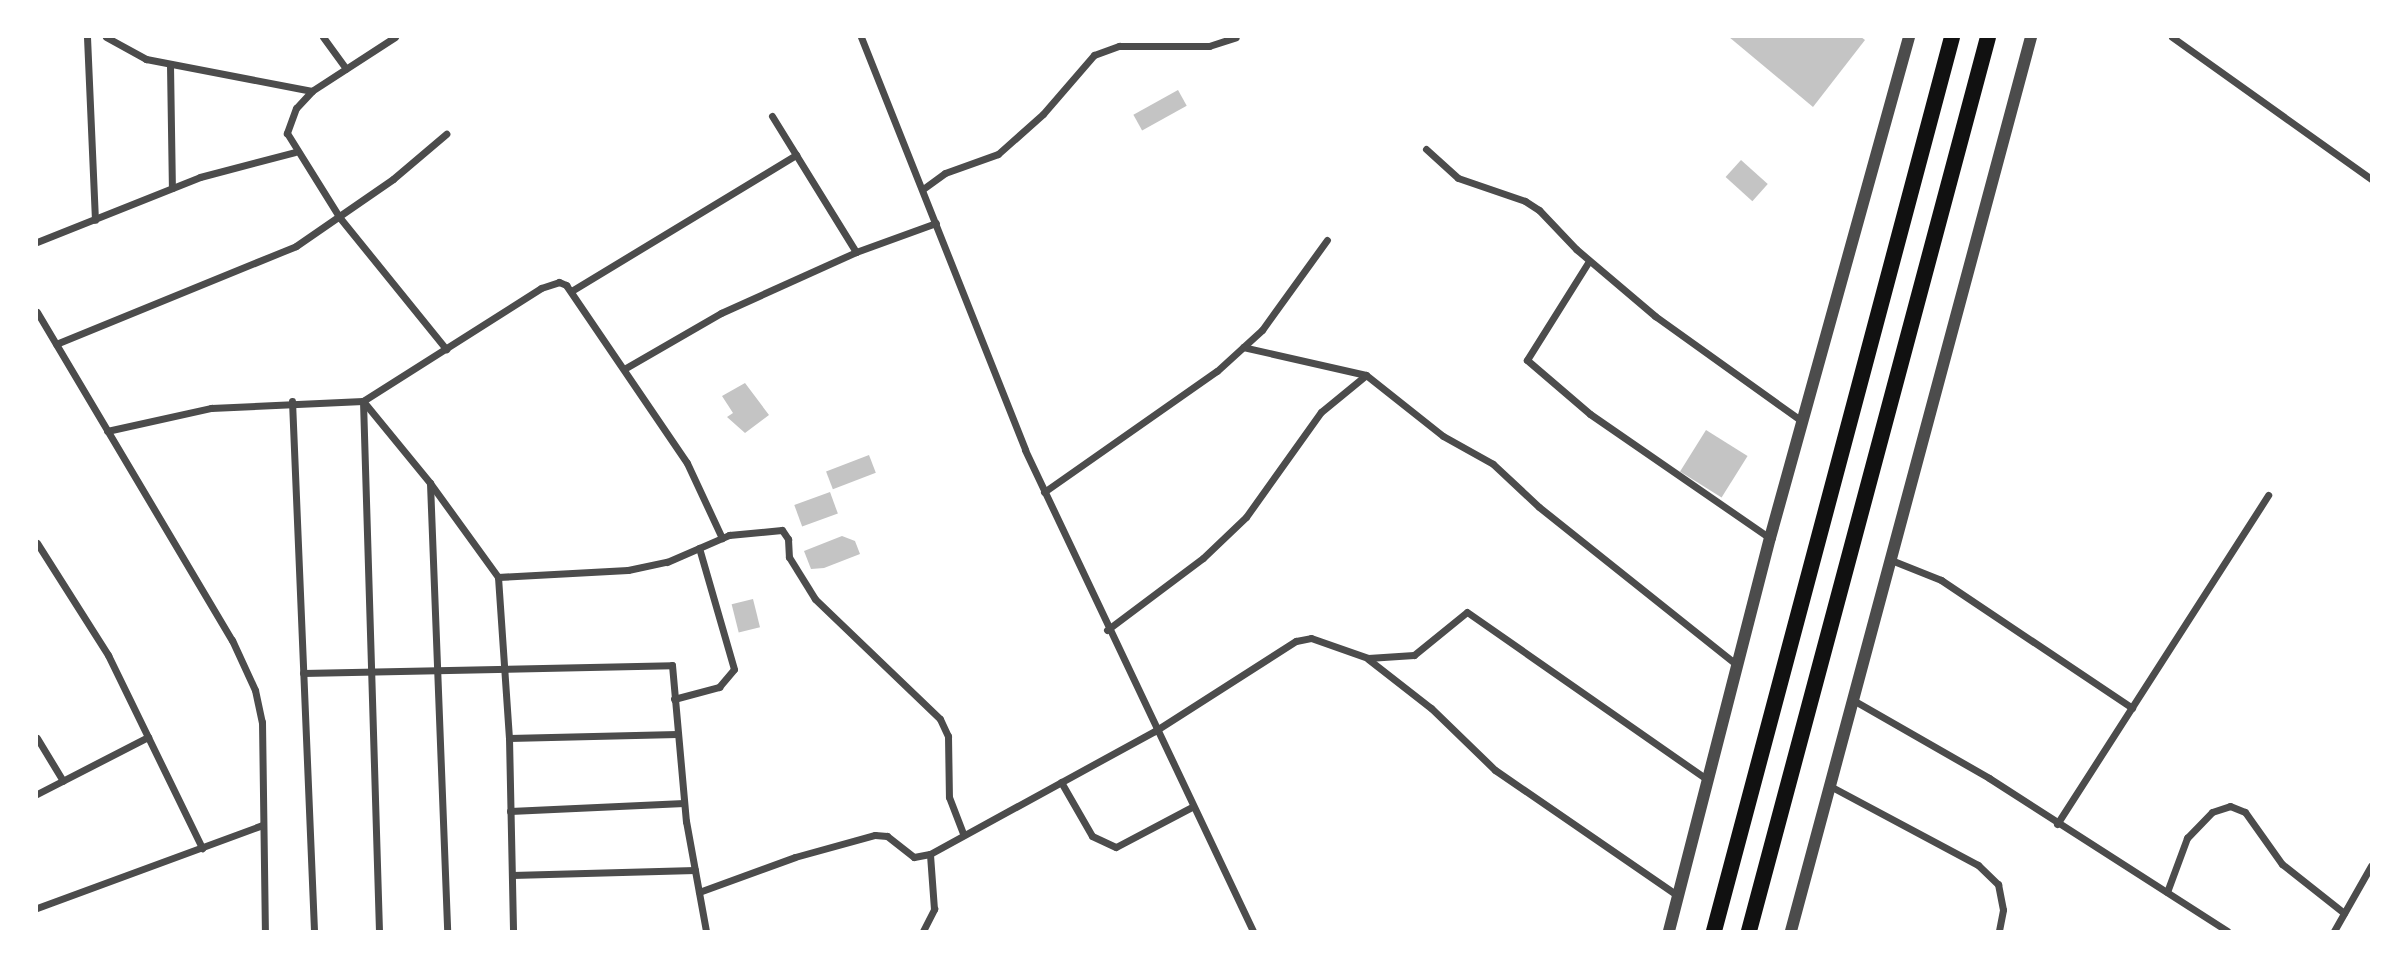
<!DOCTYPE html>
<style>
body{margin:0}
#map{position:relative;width:2408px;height:968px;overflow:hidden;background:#fff;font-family:"IBM Plex Sans",sans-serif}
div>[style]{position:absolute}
.building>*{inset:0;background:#c4c4c4;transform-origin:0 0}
.minor>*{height:7px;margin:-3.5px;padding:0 3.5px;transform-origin:3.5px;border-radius:3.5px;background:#4c4c4c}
.tertiary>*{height:12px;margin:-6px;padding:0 6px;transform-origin:6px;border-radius:6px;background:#4c4c4c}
.trunk>*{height:16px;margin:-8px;padding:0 8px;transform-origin:8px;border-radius:8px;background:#111}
span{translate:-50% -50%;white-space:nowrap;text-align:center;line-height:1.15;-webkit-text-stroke:5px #fff;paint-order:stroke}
.frame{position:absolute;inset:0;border:38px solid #fff;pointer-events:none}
</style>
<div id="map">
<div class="building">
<div style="clip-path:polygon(1729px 37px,1861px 37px,1865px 40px,1813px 107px)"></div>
<div style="left:1178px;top:90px;width:18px;height:51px;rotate:61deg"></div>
<div style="left:1741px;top:160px;width:36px;height:23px;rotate:42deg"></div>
<div style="clip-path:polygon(745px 383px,769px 415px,745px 433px,727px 417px,733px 413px,722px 396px)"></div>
<div style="left:1706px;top:430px;width:49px;height:49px;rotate:32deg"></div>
<div style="left:869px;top:455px;width:19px;height:46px;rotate:69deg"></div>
<div style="left:830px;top:492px;width:23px;height:38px;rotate:70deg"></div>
<div style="clip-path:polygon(842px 536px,855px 541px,860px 554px,824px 568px,811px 569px,804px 551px)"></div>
<div style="left:753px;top:599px;width:29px;height:22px;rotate:76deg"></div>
</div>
<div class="minor">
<div style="left:87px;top:37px;width:183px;rotate:87.5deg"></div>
<div style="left:106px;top:37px;width:46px;rotate:28.8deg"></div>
<div style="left:146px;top:59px;width:169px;rotate:10.9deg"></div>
<div style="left:323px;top:37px;width:39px;rotate:54deg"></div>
<div style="left:395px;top:37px;width:99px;rotate:147deg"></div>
<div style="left:312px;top:91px;width:23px;rotate:133deg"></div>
<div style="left:296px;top:108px;width:27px;rotate:110deg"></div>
<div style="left:287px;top:133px;width:100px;rotate:58.1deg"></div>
<div style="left:340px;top:218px;width:169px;rotate:51deg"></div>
<div style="left:861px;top:37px;width:444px;rotate:68.3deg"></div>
<div style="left:1025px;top:450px;width:532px;rotate:64.64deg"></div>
<div style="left:2172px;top:37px;width:244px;rotate:35.5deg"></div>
<div style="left:170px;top:65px;width:123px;rotate:89.1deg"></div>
<div style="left:772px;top:116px;width:160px;rotate:58.3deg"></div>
<div style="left:1426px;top:149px;width:43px;rotate:42.2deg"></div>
<div style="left:1458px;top:178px;width:71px;rotate:18.9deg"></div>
<div style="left:1525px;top:201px;width:17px;rotate:33deg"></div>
<div style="left:1539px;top:210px;width:54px;rotate:46.5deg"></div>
<div style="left:1576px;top:249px;width:104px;rotate:40.3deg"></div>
<div style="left:1655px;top:316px;width:182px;rotate:35.6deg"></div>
<div style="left:923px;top:189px;width:27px;rotate:-36deg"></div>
<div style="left:945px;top:173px;width:56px;rotate:-19.7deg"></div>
<div style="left:998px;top:154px;width:60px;rotate:-41.6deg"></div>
<div style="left:1043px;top:114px;width:78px;rotate:-49.2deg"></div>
<div style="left:1094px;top:55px;width:27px;rotate:-20deg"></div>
<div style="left:1119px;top:46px;width:90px"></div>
<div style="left:1209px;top:46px;width:28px;rotate:-18deg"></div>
<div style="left:37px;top:242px;width:175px;rotate:-21.7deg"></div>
<div style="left:200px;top:177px;width:98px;rotate:-14.7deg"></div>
<div style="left:1589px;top:261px;width:117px;rotate:122.1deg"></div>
<div style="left:1527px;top:360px;width:83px;rotate:40.6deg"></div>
<div style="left:1590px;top:414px;width:219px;rotate:34.6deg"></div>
<div style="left:573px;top:290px;width:261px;rotate:-31.2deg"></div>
<div style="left:37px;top:312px;width:382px;rotate:59.3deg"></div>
<div style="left:232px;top:640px;width:55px;rotate:65.3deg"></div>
<div style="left:255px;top:690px;width:33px;rotate:78deg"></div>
<div style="left:262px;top:722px;width:209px;rotate:89.2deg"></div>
<div style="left:56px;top:344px;width:259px;rotate:-22.2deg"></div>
<div style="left:296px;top:246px;width:118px;rotate:-34.6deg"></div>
<div style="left:393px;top:179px;width:70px;rotate:-40.3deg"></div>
<div style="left:624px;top:369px;width:112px;rotate:-30deg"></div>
<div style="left:721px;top:313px;width:148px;rotate:-24.3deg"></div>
<div style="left:856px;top:252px;width:85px;rotate:-19.9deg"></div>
<div style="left:1366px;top:375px;width:98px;rotate:38.4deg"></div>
<div style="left:1443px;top:436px;width:57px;rotate:29.2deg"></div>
<div style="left:1493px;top:464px;width:63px;rotate:43.1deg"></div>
<div style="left:1539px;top:507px;width:253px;rotate:38.6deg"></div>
<div style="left:292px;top:401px;width:530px;rotate:87.62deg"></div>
<div style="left:107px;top:431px;width:107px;rotate:-12.5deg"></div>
<div style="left:211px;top:408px;width:152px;rotate:-2.6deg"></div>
<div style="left:363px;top:401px;width:106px;rotate:50.7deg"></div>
<div style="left:430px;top:483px;width:116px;rotate:54.1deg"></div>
<div style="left:498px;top:577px;width:161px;rotate:86.1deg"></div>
<div style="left:509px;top:738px;width:193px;rotate:88.8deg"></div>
<div style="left:430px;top:483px;width:448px;rotate:87.8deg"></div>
<div style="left:1044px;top:492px;width:211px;rotate:-35deg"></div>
<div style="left:1217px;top:371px;width:61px;rotate:-42.3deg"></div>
<div style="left:1262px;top:330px;width:111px;rotate:-54.2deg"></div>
<div style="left:37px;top:543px;width:133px;rotate:57.6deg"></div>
<div style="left:108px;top:655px;width:215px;rotate:64deg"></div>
<div style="left:1891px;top:560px;width:54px;rotate:21.8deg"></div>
<div style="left:1941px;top:580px;width:230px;rotate:33.8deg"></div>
<div style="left:498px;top:577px;width:130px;rotate:-3.1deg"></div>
<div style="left:628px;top:570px;width:40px;rotate:-12deg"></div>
<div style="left:667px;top:562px;width:68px;rotate:-23.5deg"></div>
<div style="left:729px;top:535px;width:53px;rotate:-5.4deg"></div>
<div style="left:782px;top:530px;width:11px;rotate:56deg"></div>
<div style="left:788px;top:539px;width:18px;rotate:87deg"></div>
<div style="left:789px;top:557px;width:49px;rotate:58.2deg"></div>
<div style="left:815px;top:599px;width:173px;rotate:43.8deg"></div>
<div style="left:940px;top:719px;width:19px;rotate:65deg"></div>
<div style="left:948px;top:736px;width:61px;rotate:89.1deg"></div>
<div style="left:949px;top:797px;width:40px;rotate:69deg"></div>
<div style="left:1107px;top:630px;width:120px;rotate:-36.9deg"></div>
<div style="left:1203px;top:558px;width:59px;rotate:-43.6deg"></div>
<div style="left:1246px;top:517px;width:129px;rotate:-54.5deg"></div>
<div style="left:1321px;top:412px;width:58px;rotate:-39.4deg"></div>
<div style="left:1366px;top:375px;width:126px;rotate:-167.2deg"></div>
<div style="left:1368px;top:659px;width:80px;rotate:37.9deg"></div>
<div style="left:1431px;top:708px;width:89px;rotate:44.1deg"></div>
<div style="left:1495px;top:770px;width:222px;rotate:34.5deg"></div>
<div style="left:303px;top:673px;width:369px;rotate:-1.2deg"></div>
<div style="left:672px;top:665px;width:157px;rotate:84.9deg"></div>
<div style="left:686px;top:821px;width:112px;rotate:79.7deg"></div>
<div style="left:674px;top:699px;width:47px;rotate:-14.9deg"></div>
<div style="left:719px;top:687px;width:23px;rotate:-50deg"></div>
<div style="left:734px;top:669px;width:126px;rotate:-106.1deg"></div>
<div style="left:1853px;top:700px;width:157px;rotate:29.8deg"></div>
<div style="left:1989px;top:778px;width:283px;rotate:32.7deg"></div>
<div style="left:37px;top:738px;width:50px;rotate:58.8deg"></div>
<div style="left:509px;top:738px;width:168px;rotate:-1.4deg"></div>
<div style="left:1061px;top:782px;width:62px;rotate:60.1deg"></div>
<div style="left:1092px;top:836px;width:26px;rotate:25deg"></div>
<div style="left:1116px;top:847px;width:86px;rotate:-27.8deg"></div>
<div style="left:1830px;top:786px;width:168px;rotate:28.1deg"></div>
<div style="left:1978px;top:865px;width:28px;rotate:44deg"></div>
<div style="left:1998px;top:884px;width:26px;rotate:79deg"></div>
<div style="left:2003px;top:910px;width:21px;rotate:101deg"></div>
<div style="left:37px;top:794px;width:125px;rotate:-27.2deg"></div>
<div style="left:510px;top:811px;width:174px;rotate:-2.6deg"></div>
<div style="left:2057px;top:824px;width:391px;rotate:-57.3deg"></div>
<div style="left:512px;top:875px;width:183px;rotate:-1.6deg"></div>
<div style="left:699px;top:892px;width:102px;rotate:-20deg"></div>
<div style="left:795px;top:857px;width:83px;rotate:-15.4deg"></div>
<div style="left:875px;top:835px;width:12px;rotate:5deg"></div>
<div style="left:887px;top:836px;width:34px;rotate:38deg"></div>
<div style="left:914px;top:857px;width:16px;rotate:-11deg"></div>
<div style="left:930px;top:854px;width:256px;rotate:-28.7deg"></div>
<div style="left:1155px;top:731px;width:167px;rotate:-32.6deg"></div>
<div style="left:1296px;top:641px;width:15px;rotate:-11deg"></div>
<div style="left:1311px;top:638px;width:60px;rotate:19.3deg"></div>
<div style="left:1368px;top:658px;width:46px;rotate:-3.7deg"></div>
<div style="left:1414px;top:655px;width:68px;rotate:-39.1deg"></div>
<div style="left:1467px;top:612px;width:294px;rotate:34.9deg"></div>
<div style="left:2167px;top:892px;width:58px;rotate:-69.7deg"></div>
<div style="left:2187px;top:838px;width:36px;rotate:-46deg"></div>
<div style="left:2212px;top:812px;width:19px;rotate:-18deg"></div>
<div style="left:2230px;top:806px;width:16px;rotate:22deg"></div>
<div style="left:2245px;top:812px;width:64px;rotate:54.6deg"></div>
<div style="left:2282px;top:864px;width:79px;rotate:38.3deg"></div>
<div style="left:37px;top:908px;width:240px;rotate:-20.2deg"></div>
<div style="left:379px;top:931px;width:530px;rotate:-91.73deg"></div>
<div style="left:363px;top:401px;width:211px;rotate:-32.4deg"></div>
<div style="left:541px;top:288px;width:19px;rotate:-18deg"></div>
<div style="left:559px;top:282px;width:8px;rotate:23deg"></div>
<div style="left:566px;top:285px;width:215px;rotate:55.8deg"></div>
<div style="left:687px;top:463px;width:83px;rotate:65deg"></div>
<div style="left:923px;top:931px;width:25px;rotate:-63deg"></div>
<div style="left:934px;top:909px;width:55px;rotate:-94.2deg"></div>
<div style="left:2334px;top:931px;width:75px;rotate:-60.4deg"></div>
</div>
<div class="tertiary">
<div style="left:1669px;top:931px;width:406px;rotate:-75.6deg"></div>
<div style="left:1770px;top:538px;width:520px;rotate:-74.49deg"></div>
<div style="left:1791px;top:931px;width:926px;rotate:-74.97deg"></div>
</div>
<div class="trunk">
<div style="left:1714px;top:931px;width:925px;rotate:-75.09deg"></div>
<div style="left:1749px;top:931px;width:925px;rotate:-75.03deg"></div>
</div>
<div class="frame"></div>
</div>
